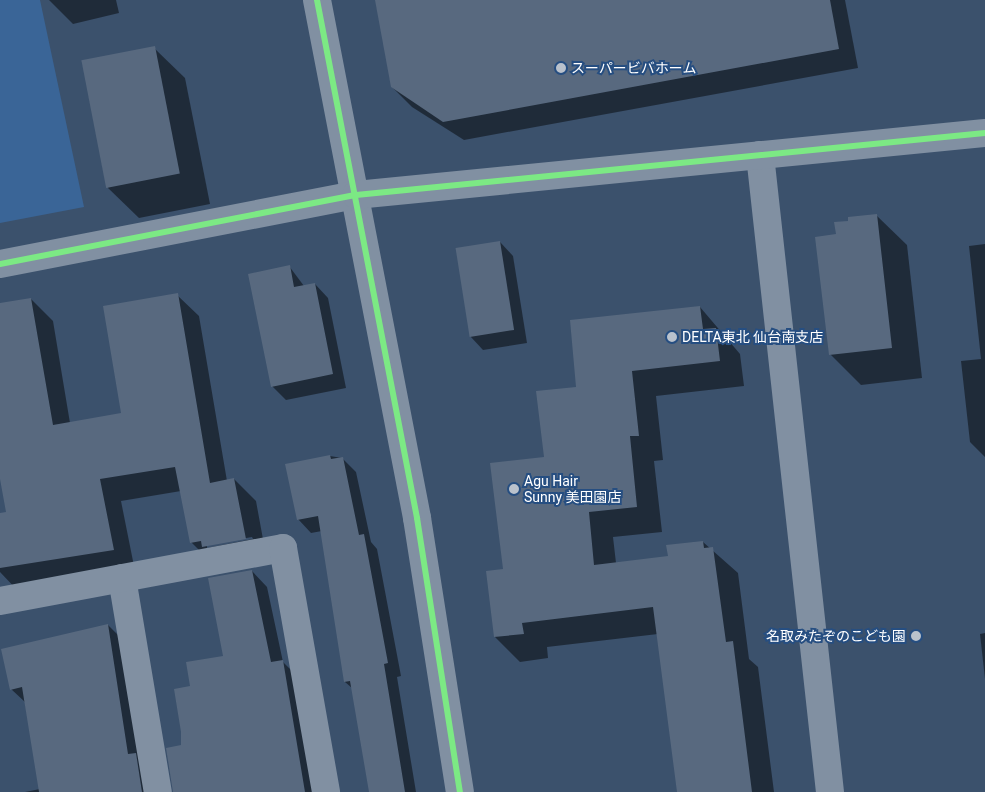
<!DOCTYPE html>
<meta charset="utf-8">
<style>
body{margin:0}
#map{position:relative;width:985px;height:792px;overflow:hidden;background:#3b516c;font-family:Roboto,"Noto Sans JP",sans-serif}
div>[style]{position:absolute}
.green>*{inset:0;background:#3a6597}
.shadow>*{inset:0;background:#0007}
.building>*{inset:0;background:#58697f;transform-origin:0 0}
.minor>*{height:28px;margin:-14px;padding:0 14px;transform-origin:14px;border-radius:14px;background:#8190a2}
.cycleway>*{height:6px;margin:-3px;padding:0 3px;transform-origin:3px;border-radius:3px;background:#7ce984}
.dots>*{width:14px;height:14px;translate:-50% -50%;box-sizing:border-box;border:2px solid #264e81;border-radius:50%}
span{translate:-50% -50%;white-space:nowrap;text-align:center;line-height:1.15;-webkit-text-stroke:4px #264e81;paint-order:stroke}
.poi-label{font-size:14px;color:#fff}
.left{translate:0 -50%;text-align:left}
.right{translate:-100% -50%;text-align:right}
</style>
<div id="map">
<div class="green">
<div style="clip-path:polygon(0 0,40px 0,84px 207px,0 223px)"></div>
</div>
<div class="shadow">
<div style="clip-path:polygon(49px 0,116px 0,119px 13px,73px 24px)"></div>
<div style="clip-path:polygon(376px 0,845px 0,858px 68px,464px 140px,412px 107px,392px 87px)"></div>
<div style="clip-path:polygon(154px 48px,185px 78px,210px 204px,139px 218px,108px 188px)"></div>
<div style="clip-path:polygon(876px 215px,907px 245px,922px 378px,861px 385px,830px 354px,849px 222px)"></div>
<div style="clip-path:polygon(500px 242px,513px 256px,527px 343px,483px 350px,470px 336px)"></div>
<div style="clip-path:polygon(985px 244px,985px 457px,970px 442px,961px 361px,981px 359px,969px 246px)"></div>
<div style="clip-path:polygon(289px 266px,304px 286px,315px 284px,328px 298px,346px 388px,286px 400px,272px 386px)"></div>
<div style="clip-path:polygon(evenodd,177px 295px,199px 316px,227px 481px,234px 479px,256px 501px,267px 561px,213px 564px,191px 542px,181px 491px,121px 501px,135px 571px,18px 591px,0 572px,0 514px,7px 513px,0 472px,0 304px,31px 299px,53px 321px,70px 423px,122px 414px,177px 295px,252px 537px,253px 539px,207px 548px,207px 545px,252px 537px)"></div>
<div style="clip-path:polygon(700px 307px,740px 354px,744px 386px,656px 396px,663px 460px,654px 461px,662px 532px,613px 537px,616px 563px,669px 557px,703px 542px,738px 573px,749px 659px,758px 667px,774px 792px,678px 792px,658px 634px,547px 647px,548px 658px,520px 662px,495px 637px,504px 570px,545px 458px,578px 388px)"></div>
<div style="clip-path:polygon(330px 456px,342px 458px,356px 472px,371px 542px,377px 549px,401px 676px,397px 677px,416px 792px,370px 792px,352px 688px,345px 682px,322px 531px,311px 533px,298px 519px)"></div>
<div style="clip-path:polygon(252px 571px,267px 587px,283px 662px,298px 677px,318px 792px,176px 792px,191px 687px,225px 657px)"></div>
<div style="clip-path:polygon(108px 625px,121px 638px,153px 792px,25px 792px,40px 789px,25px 702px,11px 689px)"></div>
<div style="clip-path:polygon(985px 633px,985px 679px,980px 634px)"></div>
</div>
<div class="building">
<div style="clip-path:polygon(375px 0,830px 0,839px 49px,443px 122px,391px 87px)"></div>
<div style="left:155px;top:46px;width:130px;height:75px;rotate:79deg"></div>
<div style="clip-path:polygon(877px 214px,892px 348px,829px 355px,815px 237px,836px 234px,834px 222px,848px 221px,848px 217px)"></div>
<div style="left:500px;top:241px;width:90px;height:45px;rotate:81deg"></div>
<div style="clip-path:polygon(290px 265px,294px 287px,315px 283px,333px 374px,271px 387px,248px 274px)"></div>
<div style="clip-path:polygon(178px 293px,210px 483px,234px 478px,246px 539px,202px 547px,201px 541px,190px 543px,175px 467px,100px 479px,114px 550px,0 568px,0 513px,6px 512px,0 479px,0 303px,31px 298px,53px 425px,121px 413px,103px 306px)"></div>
<div style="clip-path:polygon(700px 306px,703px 329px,716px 328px,720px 361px,632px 371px,639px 436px,630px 436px,637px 507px,589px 512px,594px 565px,668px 556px,666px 545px,703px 541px,704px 548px,713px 547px,726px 642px,733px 641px,752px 792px,677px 792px,653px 607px,522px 623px,524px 634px,494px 637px,486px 571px,503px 569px,490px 463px,544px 457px,536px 391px,576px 387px,570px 320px)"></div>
<div style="clip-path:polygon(330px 455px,331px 459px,343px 457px,359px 535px,364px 534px,388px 663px,384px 664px,405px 792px,369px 792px,350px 681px,344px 682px,318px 516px,297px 520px,285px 464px)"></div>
<div style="clip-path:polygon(252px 570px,271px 662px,283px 660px,305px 792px,173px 792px,166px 748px,181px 745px,181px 732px,174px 689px,190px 686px,186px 662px,223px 656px,208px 578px)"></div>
<div style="clip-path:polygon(108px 624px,128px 754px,136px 753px,142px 792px,39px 792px,22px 687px,10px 690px,1px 649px)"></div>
</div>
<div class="minor">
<div style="left:317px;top:0;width:528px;rotate:79.07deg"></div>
<div style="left:417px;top:518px;width:277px;rotate:81.1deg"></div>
<div style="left:760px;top:155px;width:641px;rotate:83.73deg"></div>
<div style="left:0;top:264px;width:363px;rotate:-11deg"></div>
<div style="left:356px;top:195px;width:632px;rotate:-5.63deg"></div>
<div style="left:122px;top:578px;width:217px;rotate:80.5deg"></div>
<div style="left:0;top:601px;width:288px;rotate:-10.6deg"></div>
<div style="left:283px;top:548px;width:248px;rotate:80deg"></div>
</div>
<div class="cycleway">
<div style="left:317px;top:0;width:528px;rotate:79.07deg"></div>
<div style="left:417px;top:518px;width:277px;rotate:81.1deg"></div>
<div style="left:0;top:264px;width:363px;rotate:-11deg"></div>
<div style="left:356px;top:195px;width:632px;rotate:-5.63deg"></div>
</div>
<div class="dots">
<div style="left:561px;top:68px;background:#bac2cc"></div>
<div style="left:672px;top:337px;background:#bac2cc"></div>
<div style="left:514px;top:489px;background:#bac2cc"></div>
<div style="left:916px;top:636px;background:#bac2cc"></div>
</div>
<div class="poi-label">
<span class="left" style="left:571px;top:68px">スーパービバホーム</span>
<span class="left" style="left:682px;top:337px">DELTA東北 仙台南支店</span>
<span class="left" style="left:524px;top:489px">Agu Hair<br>Sunny 美田園店</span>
<span class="right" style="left:906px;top:636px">名取みたぞのこども園</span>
</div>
</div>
